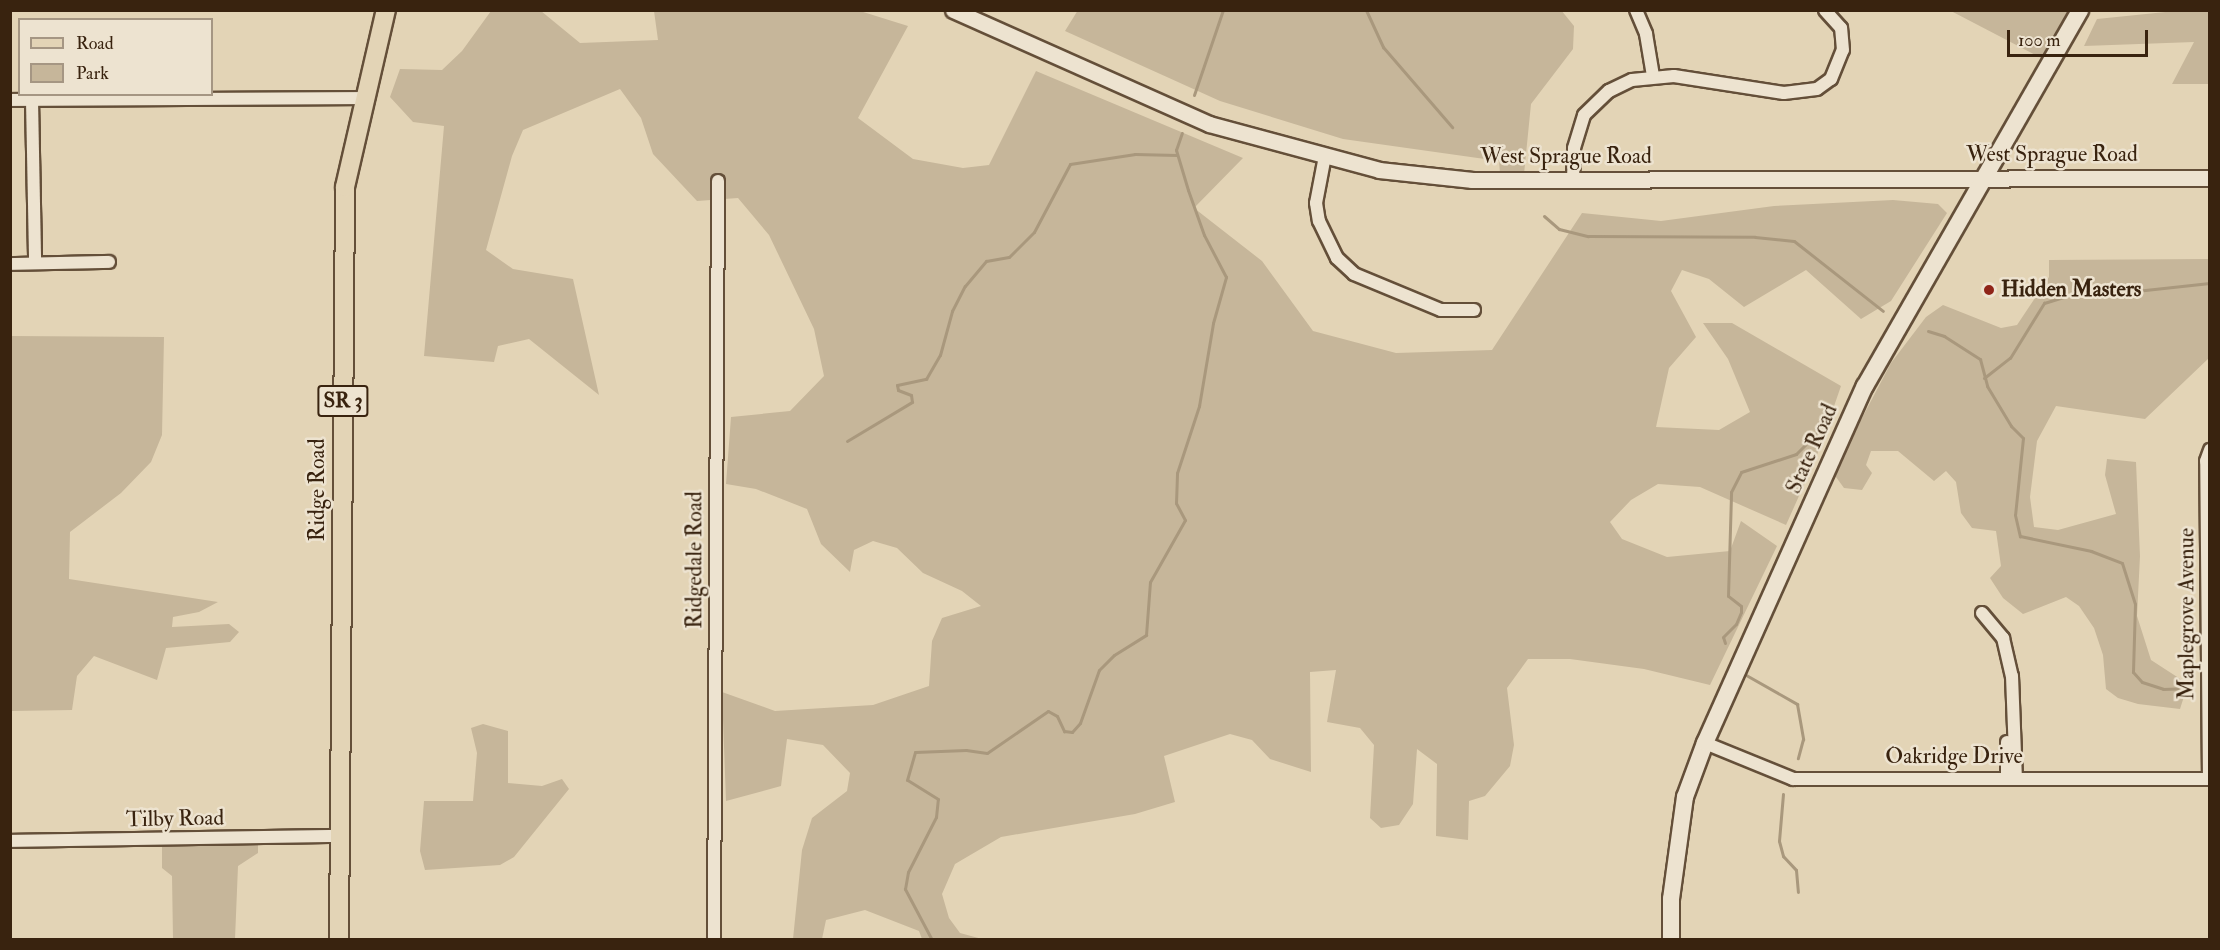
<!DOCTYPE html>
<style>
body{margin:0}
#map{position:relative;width:2220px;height:950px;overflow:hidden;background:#e3d4b6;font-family:"IM FELL Double Pica",serif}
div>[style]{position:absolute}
.green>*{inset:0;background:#c6b69a}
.stream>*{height:3px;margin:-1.5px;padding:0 1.5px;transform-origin:1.5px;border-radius:1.5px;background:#a9987d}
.roads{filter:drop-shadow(2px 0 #644f39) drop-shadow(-2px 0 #644f39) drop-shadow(0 2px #644f39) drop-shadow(0 -2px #644f39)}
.minor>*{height:12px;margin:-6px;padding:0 6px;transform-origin:6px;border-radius:6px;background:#ede3d0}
.tertiary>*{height:15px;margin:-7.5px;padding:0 7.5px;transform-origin:7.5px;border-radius:7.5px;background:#ede3d0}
.secondary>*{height:16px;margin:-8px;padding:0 8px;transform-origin:8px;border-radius:8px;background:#ede3d0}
.primary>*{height:18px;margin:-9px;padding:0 9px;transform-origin:9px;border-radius:9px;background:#e3d4b6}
.dots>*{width:16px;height:16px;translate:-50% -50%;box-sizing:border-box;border:3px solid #ede3d0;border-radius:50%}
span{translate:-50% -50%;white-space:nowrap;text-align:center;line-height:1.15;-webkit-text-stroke:5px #ede3d0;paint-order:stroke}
.shield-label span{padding:2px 4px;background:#ede3d0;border:2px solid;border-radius:4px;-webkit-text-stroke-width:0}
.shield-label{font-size:21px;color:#39230f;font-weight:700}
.street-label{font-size:22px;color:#39230f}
.poi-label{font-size:22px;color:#39230f;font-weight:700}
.left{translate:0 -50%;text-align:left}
.frame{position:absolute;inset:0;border:12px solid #39230f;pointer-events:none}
.legend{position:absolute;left:18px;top:18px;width:195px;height:78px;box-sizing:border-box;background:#ede3d0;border:2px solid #a59683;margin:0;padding:8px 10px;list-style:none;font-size:18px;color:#39230f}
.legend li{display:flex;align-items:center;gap:12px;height:30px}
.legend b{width:30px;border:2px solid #a59683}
.scale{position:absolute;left:2007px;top:30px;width:141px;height:27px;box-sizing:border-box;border:3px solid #39230f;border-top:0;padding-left:8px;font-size:18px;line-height:21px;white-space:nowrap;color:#39230f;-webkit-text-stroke:4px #ede3d0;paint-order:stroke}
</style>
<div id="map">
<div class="green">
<div style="clip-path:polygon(1078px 10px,1561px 10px,1574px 26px,1573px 49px,1531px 104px,1524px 174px,1500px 173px,1499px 161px,1343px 139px,1220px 101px,1065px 31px)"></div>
<div style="clip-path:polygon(2185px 10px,2209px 11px,2209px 84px,2172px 84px,2194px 42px,2084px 46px,2097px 19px)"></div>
<div style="clip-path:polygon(491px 11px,541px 11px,580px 43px,658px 40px,654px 11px,860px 11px,908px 26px,858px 118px,913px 159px,963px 168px,989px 165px,1036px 71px,1243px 158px,1194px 208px,1262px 261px,1313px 331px,1396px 353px,1492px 350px,1582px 213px,1661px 221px,1774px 206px,1893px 200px,1938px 204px,1947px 213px,1891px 301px,1861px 319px,1806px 270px,1744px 307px,1709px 279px,1682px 270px,1671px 291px,1696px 337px,1669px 368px,1656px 427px,1719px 430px,1750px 412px,1728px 359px,1703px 323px,1732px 323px,1841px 386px,1816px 458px,1786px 525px,1700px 487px,1658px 484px,1631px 500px,1610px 522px,1622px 539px,1667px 557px,1730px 551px,1741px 521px,1777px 546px,1710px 685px,1644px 669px,1570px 659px,1528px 659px,1507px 688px,1514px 745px,1510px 766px,1485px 796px,1469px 801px,1468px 840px,1436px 836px,1437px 764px,1417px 749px,1413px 804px,1399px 825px,1381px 828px,1370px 818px,1374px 745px,1360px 728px,1327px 722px,1336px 670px,1310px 672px,1311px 772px,1270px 759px,1252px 740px,1230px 734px,1164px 756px,1175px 802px,1135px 814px,1001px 837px,955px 864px,942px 894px,949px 918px,960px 933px,982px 939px,922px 939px,919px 931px,865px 910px,826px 920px,822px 939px,793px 939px,802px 850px,812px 818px,847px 791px,850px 773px,823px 745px,787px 739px,781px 786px,726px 801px,722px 692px,775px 711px,873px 705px,929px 686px,932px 641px,942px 618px,981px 606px,962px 591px,923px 573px,897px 548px,873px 541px,854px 550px,850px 572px,821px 544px,807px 509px,756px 489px,726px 484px,731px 417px,790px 411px,824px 376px,814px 329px,769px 235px,738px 198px,697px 201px,653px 154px,641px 118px,620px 89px,523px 130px,512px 156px,486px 250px,513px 269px,573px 279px,599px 395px,529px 339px,498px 346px,494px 362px,424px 356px,444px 126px,413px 122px,390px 97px,400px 69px,442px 70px,462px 51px)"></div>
<div style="clip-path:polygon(1951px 11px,2071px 11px,2043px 59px)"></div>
<div style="clip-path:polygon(2209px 259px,2209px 358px,2145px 419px,2056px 406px,2037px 441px,2030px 497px,2034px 527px,2058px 530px,2116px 514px,2105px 475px,2107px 459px,2136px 462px,2140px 556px,2137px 616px,2151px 660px,2188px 684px,2180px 709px,2138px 704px,2118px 698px,2106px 689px,2103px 655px,2094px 628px,2079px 606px,2066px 597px,2023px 614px,2003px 598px,1990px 578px,2001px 566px,1996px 531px,1972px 528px,1961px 513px,1956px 482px,1946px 471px,1934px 481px,1898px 451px,1871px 451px,1866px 465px,1872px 473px,1862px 490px,1844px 488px,1833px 473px,1891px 363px,1926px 317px,1943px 305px,2001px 328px,2017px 325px,2049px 277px,2049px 260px)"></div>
<div style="clip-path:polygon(11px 336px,164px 337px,162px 435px,151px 462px,121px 493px,70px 532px,69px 579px,218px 602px,199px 612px,173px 617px,172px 627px,229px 624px,239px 632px,230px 642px,166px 648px,157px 680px,94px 656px,77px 676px,72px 710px,11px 711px)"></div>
<div style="clip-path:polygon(483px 724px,508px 731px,508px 783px,542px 786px,562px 779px,569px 789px,514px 857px,500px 865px,425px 870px,420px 851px,424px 801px,473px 801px,477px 753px,471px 728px)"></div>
<div style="clip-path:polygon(258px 844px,258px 853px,238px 866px,235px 939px,173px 939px,172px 876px,162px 868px,162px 847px)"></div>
</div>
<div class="stream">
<div style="left:1366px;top:10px;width:41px;rotate:65.3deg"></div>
<div style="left:1383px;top:47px;width:106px;rotate:49.2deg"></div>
<div style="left:1194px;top:95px;width:90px;rotate:-71.2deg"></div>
<div style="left:1544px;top:216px;width:20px;rotate:41deg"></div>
<div style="left:1559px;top:229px;width:30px;rotate:14deg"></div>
<div style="left:1588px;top:236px;width:167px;rotate:0.3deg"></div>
<div style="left:1755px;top:237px;width:39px;rotate:6deg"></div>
<div style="left:1794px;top:241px;width:113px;rotate:38.2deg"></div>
<div style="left:1928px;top:331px;width:17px;rotate:17deg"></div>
<div style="left:1944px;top:336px;width:43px;rotate:32.6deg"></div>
<div style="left:1980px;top:359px;width:28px;rotate:75deg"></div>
<div style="left:1987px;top:386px;width:47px;rotate:59deg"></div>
<div style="left:2011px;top:426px;width:17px;rotate:45deg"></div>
<div style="left:2023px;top:438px;width:77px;rotate:95.9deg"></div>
<div style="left:2015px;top:515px;width:22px;rotate:77deg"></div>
<div style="left:2020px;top:536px;width:73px;rotate:11.9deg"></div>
<div style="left:2091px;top:551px;width:33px;rotate:21deg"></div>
<div style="left:2122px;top:563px;width:43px;rotate:72.4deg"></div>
<div style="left:2135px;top:604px;width:68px;rotate:91.7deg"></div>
<div style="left:2133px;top:672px;width:13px;rotate:48deg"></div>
<div style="left:2142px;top:682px;width:22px;rotate:18deg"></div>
<div style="left:2163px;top:689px;width:27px;rotate:-2deg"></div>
<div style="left:1984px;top:378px;width:33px;rotate:-38deg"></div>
<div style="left:2010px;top:358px;width:65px;rotate:-58.3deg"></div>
<div style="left:2044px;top:303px;width:38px;rotate:-17deg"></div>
<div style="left:2080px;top:292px;width:56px;rotate:-1deg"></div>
<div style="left:2136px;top:291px;width:74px;rotate:-6.2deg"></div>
<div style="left:847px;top:441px;width:76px;rotate:-31deg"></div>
<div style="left:912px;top:402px;width:7px;rotate:-98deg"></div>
<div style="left:911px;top:395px;width:14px;rotate:-159deg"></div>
<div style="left:898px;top:390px;width:5px;rotate:-101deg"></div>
<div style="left:897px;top:385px;width:30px;rotate:-12deg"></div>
<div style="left:926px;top:379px;width:28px;rotate:-60deg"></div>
<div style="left:940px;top:355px;width:46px;rotate:-74.7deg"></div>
<div style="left:952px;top:311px;width:28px;rotate:-63deg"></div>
<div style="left:965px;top:286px;width:33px;rotate:-50deg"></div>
<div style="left:986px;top:261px;width:23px;rotate:-10deg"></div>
<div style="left:1009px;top:257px;width:35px;rotate:-45deg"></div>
<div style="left:1034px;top:232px;width:77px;rotate:-62.1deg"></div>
<div style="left:1070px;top:164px;width:66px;rotate:-8.7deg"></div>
<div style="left:1135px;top:154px;width:42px;rotate:1.4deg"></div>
<div style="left:1725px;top:643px;width:6px;rotate:-108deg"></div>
<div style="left:1723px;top:637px;width:18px;rotate:-45deg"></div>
<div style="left:1736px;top:624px;width:13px;rotate:-67deg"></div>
<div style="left:1741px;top:612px;width:6px;rotate:-90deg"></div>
<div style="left:1741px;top:606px;width:16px;rotate:-142deg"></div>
<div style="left:1728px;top:596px;width:104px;rotate:-88.3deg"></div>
<div style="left:1731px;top:492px;width:22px;rotate:-63deg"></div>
<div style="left:1741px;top:472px;width:58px;rotate:-18.1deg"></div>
<div style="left:1796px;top:454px;width:30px;rotate:-45deg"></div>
<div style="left:1746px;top:675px;width:59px;rotate:29.6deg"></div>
<div style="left:1797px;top:704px;width:36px;rotate:80deg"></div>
<div style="left:1803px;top:739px;width:20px;rotate:105deg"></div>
<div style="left:1783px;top:794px;width:47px;rotate:94.9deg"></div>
<div style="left:1779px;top:841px;width:16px;rotate:75deg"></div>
<div style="left:1783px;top:856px;width:19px;rotate:47deg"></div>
<div style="left:1796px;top:870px;width:22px;rotate:85deg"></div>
<div style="left:932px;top:940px;width:58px;rotate:-117.9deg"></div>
<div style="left:905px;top:889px;width:17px;rotate:-80deg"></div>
<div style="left:908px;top:872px;width:62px;rotate:-63deg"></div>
<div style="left:936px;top:817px;width:18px;rotate:-84deg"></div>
<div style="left:938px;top:799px;width:36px;rotate:-148deg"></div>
<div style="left:907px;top:780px;width:29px;rotate:-74deg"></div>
<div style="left:915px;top:752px;width:51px;rotate:-2.2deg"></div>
<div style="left:966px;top:750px;width:21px;rotate:8deg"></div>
<div style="left:987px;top:753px;width:74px;rotate:-34.5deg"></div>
<div style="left:1048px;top:711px;width:10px;rotate:29deg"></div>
<div style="left:1057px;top:716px;width:17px;rotate:65deg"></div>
<div style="left:1064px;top:731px;width:8px;rotate:7deg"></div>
<div style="left:1072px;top:732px;width:12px;rotate:-48deg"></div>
<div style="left:1080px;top:723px;width:56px;rotate:-70.3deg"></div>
<div style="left:1099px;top:670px;width:21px;rotate:-45deg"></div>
<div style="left:1114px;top:655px;width:38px;rotate:-32deg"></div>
<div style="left:1146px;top:635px;width:53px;rotate:-85.7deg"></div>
<div style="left:1150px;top:582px;width:71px;rotate:-60.6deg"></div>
<div style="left:1185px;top:520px;width:19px;rotate:-118deg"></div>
<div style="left:1176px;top:503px;width:30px;rotate:-88deg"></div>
<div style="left:1177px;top:473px;width:71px;rotate:-71.8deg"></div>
<div style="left:1199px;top:406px;width:84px;rotate:-80.4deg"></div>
<div style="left:1213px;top:323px;width:48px;rotate:-74.2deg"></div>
<div style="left:1226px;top:277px;width:47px;rotate:-117.6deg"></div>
<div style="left:1204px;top:235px;width:48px;rotate:-109.6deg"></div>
<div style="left:1188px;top:190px;width:42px;rotate:-106.7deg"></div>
<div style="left:1176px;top:150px;width:18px;rotate:-71deg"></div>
</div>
<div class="roads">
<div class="minor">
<div style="left:1636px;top:10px;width:26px;rotate:67deg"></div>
<div style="left:1646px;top:34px;width:43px;rotate:80.5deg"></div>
<div style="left:10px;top:100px;width:355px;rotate:-0.3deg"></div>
<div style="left:32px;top:100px;width:163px;rotate:88.9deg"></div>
<div style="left:1325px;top:156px;width:48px;rotate:100.8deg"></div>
<div style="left:1316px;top:203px;width:18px;rotate:81deg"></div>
<div style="left:1319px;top:221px;width:41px;rotate:64.1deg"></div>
<div style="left:1337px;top:258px;width:23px;rotate:43deg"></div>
<div style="left:1354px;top:274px;width:94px;rotate:22.5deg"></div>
<div style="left:1441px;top:310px;width:33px"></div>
<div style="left:1573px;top:179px;width:31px;rotate:-88deg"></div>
<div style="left:1574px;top:148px;width:34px;rotate:-73deg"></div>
<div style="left:1584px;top:115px;width:35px;rotate:-44deg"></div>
<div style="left:1609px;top:91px;width:25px;rotate:-26deg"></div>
<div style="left:1632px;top:80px;width:42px;rotate:-5.4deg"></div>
<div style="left:1674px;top:76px;width:111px;rotate:8.8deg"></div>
<div style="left:1784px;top:93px;width:33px;rotate:-7deg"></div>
<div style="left:1817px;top:89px;width:17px;rotate:-36deg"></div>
<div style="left:1831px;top:79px;width:31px;rotate:-68deg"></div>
<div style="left:1843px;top:50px;width:22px;rotate:-95deg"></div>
<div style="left:1841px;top:28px;width:24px;rotate:-132deg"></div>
<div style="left:10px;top:264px;width:99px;rotate:-1.2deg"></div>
<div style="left:1982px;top:613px;width:33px;rotate:50deg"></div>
<div style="left:2003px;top:638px;width:39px;rotate:77deg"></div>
<div style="left:2012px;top:676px;width:102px;rotate:87.8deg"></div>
<div style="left:2007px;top:742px;width:36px;rotate:90deg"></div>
<div style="left:1705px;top:743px;width:95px;rotate:22.2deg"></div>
<div style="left:1793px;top:779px;width:417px"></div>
<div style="left:2209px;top:779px;width:318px;rotate:-90.5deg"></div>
<div style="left:2206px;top:461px;width:12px;rotate:-70deg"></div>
<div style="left:10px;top:841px;width:329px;rotate:-0.9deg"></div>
<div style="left:714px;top:940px;width:759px;rotate:-89.7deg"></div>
</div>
<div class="tertiary">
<div style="left:953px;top:10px;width:280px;rotate:24deg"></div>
<div style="left:1209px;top:124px;width:176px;rotate:15.1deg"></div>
<div style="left:1379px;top:170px;width:94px;rotate:6.1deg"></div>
<div style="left:1472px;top:180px;width:738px;rotate:-0.16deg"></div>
</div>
<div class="secondary">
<div style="left:1671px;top:940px;width:41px;rotate:-90deg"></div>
<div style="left:1671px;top:899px;width:103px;rotate:-82.2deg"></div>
<div style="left:1685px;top:797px;width:58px;rotate:-69.7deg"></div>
<div style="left:1705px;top:743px;width:391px;rotate:-65.9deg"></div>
<div style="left:1865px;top:386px;width:433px;rotate:-60.2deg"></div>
</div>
<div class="primary">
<div style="left:339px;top:940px;width:753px;rotate:-89.54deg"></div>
<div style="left:345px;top:187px;width:182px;rotate:-77deg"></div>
</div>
</div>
<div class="dots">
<div style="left:1989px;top:290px;background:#8f2418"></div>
</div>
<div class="shield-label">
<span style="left:343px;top:401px">SR 3</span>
</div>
<div class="street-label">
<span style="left:2052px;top:155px">West Sprague Road</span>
<span style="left:1566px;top:157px">West Sprague Road</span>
<span style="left:1812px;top:449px;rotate:-66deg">State Road</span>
<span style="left:318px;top:490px;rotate:-90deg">Ridge Road</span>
<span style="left:695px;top:560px;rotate:-90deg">Ridgedale Road</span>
<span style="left:2187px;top:614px;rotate:-90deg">Maplegrove Avenue</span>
<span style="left:1954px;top:757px">Oakridge Drive</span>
<span style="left:175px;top:819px;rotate:-1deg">Tilby Road</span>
</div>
<div class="poi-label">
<span class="left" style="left:2001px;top:290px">Hidden Masters</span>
</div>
<div class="frame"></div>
<ul class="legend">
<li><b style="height:8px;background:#e3d4b6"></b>Road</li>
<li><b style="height:16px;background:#c6b69a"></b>Park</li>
</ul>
<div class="scale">100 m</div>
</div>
